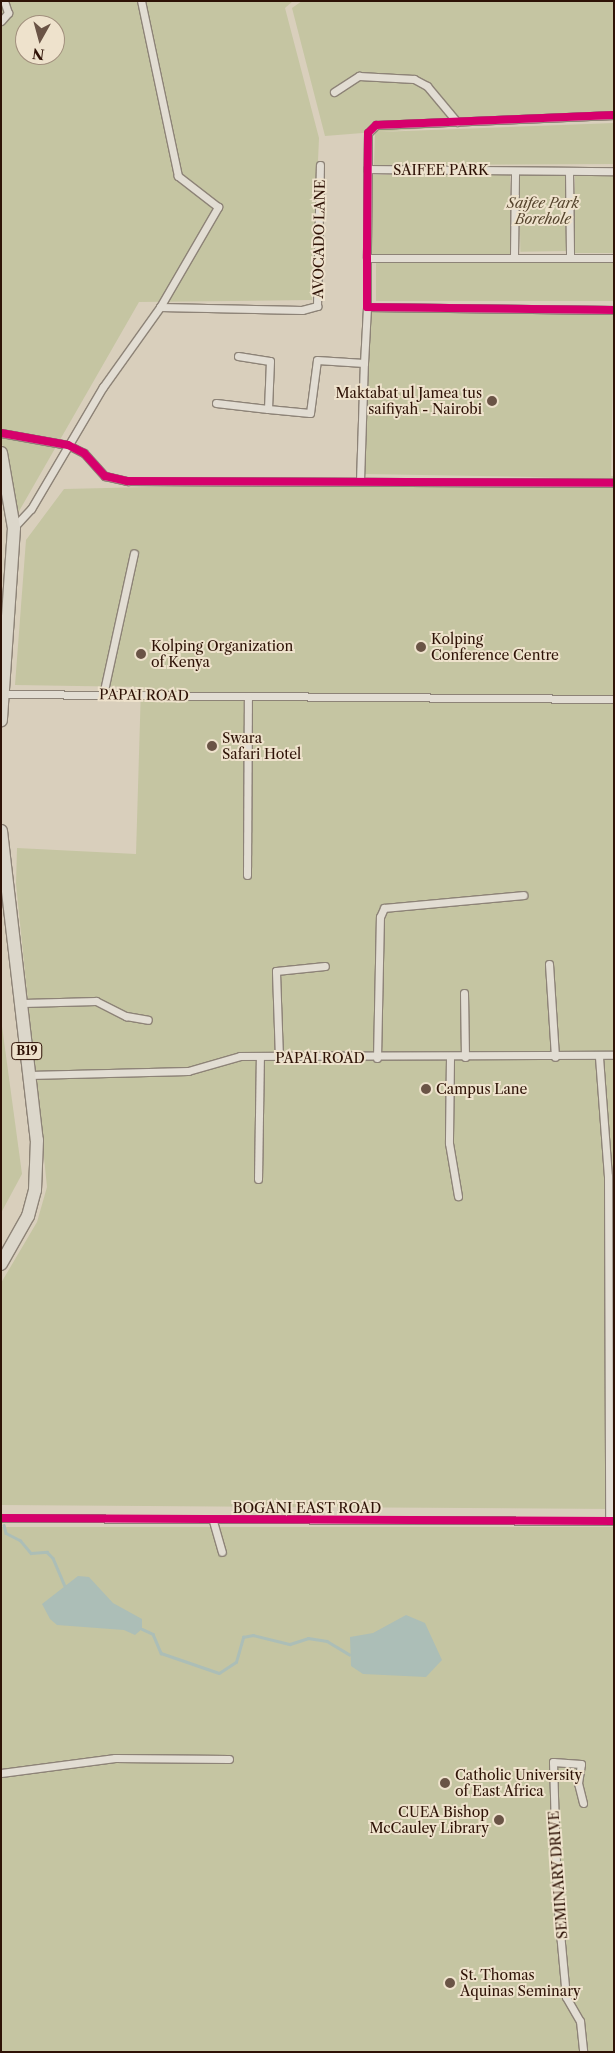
<!DOCTYPE html>
<style>
body{margin:0}
#map{position:relative;width:615px;height:2053px;overflow:hidden;background:#d9cfbc;font-family:"Libre Caslon Text",serif}
div>[style]{position:absolute}
.green>*{inset:0;background:#c5c5a2;transform-origin:0 0}
.water>*{inset:0;background:#acbeb7}
.stream>*{height:2.5px;margin:-1.25px;padding:0 1.25px;transform-origin:1.25px;border-radius:1.25px;background:#acbeb7}
.roads{filter:drop-shadow(1px 0 #8d8377) drop-shadow(-1px 0 #8d8377) drop-shadow(0 1px #8d8377) drop-shadow(0 -1px #8d8377)}
.street>*{height:7px;margin:-3.5px;padding:0 3.5px;transform-origin:3.5px;border-radius:3.5px;background:#e2ddd3}
.highway>*{height:12px;margin:-6px;padding:0 6px;transform-origin:6px;border-radius:6px;background:#dcd7cb}
.cycleway>*{height:8px;margin:-4px;padding:0 4px;transform-origin:4px;border-radius:4px;background:#d6006c}
.dots>*{width:14px;height:14px;translate:-50% -50%;box-sizing:border-box;border:2px solid #eee2cc;border-radius:50%}
span{translate:-50% -50%;white-space:nowrap;text-align:center;line-height:1.15;-webkit-text-stroke:4px #eee2cc;paint-order:stroke}
.shield-label span{padding:1px 4px;background:#eee2cc;border:1px solid;border-radius:4px;-webkit-text-stroke-width:0}
.shield-label{font-size:12px;color:#2e1206;font-weight:700}
.street-label{font-size:14px;color:#2e1206}
.park-label{font-size:14px;color:#56452e;font-style:italic}
.poi-label{font-size:14px;color:#2e1206}
.right{translate:-100% -50%;text-align:right}
.left{translate:0 -50%;text-align:left}
.frame{position:absolute;inset:0;border:2px solid #2e1206;pointer-events:none}
.north{position:absolute;left:15px;top:15px;width:50px;height:50px;box-sizing:border-box;background:#eee2cc;border:1px solid #a18f7d;border-radius:50%;rotate:187deg;font-size:14px;font-weight:700;line-height:20px;text-align:center;color:#2e1206}
.north::after{content:'';display:block;margin:auto;width:18px;height:22px;background:#6a5446;clip-path:polygon(50% 0,100% 100%,50% 72%,0 100%)}
</style>
<div id="map">
<div class="green">
<div style="clip-path:polygon(evenodd,1px 1px,293px 1px,285px 8px,319px 138px,312px 300px,139px 302px,18px 513px,8px 454px,1px 443px,1px 1px,25px 25px,55px 25px,55px 55px,25px 55px,25px 25px)"></div>
<div style="clip-path:polygon(302px 1px,614px 1px,614px 114px,379px 132px,614px 123px,614px 164px,374px 165px,375px 132px,325px 136px,292px 8px)"></div>
<div style="left:567px;top:172px;width:79px;height:48px;rotate:89deg"></div>
<div style="left:372px;top:175px;width:138px;height:79px"></div>
<div style="left:575px;top:176px;width:39px;height:77px"></div>
<div style="left:614px;top:263px;width:38px;height:238px;rotate:90deg"></div>
<div style="left:367px;top:307px;width:247px;height:167px;rotate:1deg"></div>
<div style="clip-path:polygon(614px 476px,614px 1509px,1px 1505px,1px 1283px,37px 1222px,47px 1187px,16px 884px,17px 848px,136px 854px,141px 687px,15px 685px,26px 540px,64px 489px)"></div>
<div style="clip-path:polygon(1px 1019px,22px 1174px,1px 1213px)"></div>
<div style="left:1px;top:1527px;width:613px;height:525px"></div>
</div>
<div class="water">
<div style="clip-path:polygon(78px 1576px,89px 1577px,113px 1603px,142px 1619px,142px 1629px,135px 1635px,124px 1630px,57px 1625px,50px 1619px,42px 1604px)"></div>
<div style="clip-path:polygon(406px 1615px,425px 1623px,442px 1660px,426px 1677px,363px 1674px,351px 1666px,350px 1637px,373px 1633px)"></div>
</div>
<div class="stream">
<div style="left:4px;top:1525px;width:8px;rotate:76deg"></div>
<div style="left:6px;top:1533px;width:16px;rotate:27deg"></div>
<div style="left:20px;top:1540px;width:17px;rotate:50deg"></div>
<div style="left:31px;top:1553px;width:16px;rotate:-4deg"></div>
<div style="left:47px;top:1552px;width:8px;rotate:45deg"></div>
<div style="left:53px;top:1558px;width:30px;rotate:67deg"></div>
<div style="left:142px;top:1629px;width:12px;rotate:24deg"></div>
<div style="left:153px;top:1634px;width:21px;rotate:67deg"></div>
<div style="left:161px;top:1653px;width:61px;rotate:19deg"></div>
<div style="left:219px;top:1673px;width:20px;rotate:-33deg"></div>
<div style="left:236px;top:1662px;width:26px;rotate:-74deg"></div>
<div style="left:243px;top:1637px;width:10px;rotate:-11deg"></div>
<div style="left:253px;top:1635px;width:38px;rotate:14deg"></div>
<div style="left:290px;top:1644px;width:19px;rotate:-18deg"></div>
<div style="left:308px;top:1638px;width:19px;rotate:9deg"></div>
<div style="left:327px;top:1641px;width:26px;rotate:31deg"></div>
</div>
<div class="roads">
<div class="street">
<div style="left:1px;top:21px;width:11px;rotate:-49deg"></div>
<div style="left:8px;top:13px;width:13px;rotate:-108deg"></div>
<div style="left:334px;top:92px;width:30px;rotate:-33deg"></div>
<div style="left:359px;top:76px;width:55px;rotate:3.1deg"></div>
<div style="left:414px;top:79px;width:15px;rotate:28deg"></div>
<div style="left:427px;top:86px;width:47px;rotate:50.2deg"></div>
<div style="left:614px;top:115px;width:238px;rotate:177.6deg"></div>
<div style="left:376px;top:125px;width:11px;rotate:135deg"></div>
<div style="left:368px;top:133px;width:125px;rotate:90.5deg"></div>
<div style="left:367px;top:258px;width:49px;rotate:90deg"></div>
<div style="left:367px;top:307px;width:247px;rotate:0.7deg"></div>
<div style="left:367px;top:169px;width:247px;rotate:0.5deg"></div>
<div style="left:569px;top:171px;width:87px;rotate:89.3deg"></div>
<div style="left:514px;top:256px;width:85px;rotate:-89.3deg"></div>
<div style="left:367px;top:258px;width:247px"></div>
<div style="left:160px;top:307px;width:142px;rotate:1.2deg"></div>
<div style="left:302px;top:310px;width:16px;rotate:-15deg"></div>
<div style="left:317px;top:306px;width:141px;rotate:-88.8deg"></div>
<div style="left:238px;top:356px;width:32px;rotate:9deg"></div>
<div style="left:270px;top:361px;width:48px;rotate:92.4deg"></div>
<div style="left:268px;top:409px;width:42px;rotate:5.4deg"></div>
<div style="left:310px;top:413px;width:53px;rotate:-82.5deg"></div>
<div style="left:317px;top:360px;width:47px;rotate:3.7deg"></div>
<div style="left:364px;top:363px;width:56px;rotate:-86.9deg"></div>
<div style="left:216px;top:403px;width:52px;rotate:6.6deg"></div>
<div style="left:1px;top:433px;width:68px;rotate:10.2deg"></div>
<div style="left:68px;top:445px;width:18px;rotate:27deg"></div>
<div style="left:84px;top:453px;width:31px;rotate:48deg"></div>
<div style="left:105px;top:476px;width:23px;rotate:13deg"></div>
<div style="left:127px;top:481px;width:487px;rotate:0.2deg"></div>
<div style="left:360px;top:481px;width:118px;rotate:-88.1deg"></div>
<div style="left:14px;top:527px;width:25px;rotate:-47deg"></div>
<div style="left:31px;top:509px;width:142px;rotate:-59.5deg"></div>
<div style="left:103px;top:387px;width:98px;rotate:-54.5deg"></div>
<div style="left:160px;top:307px;width:116px;rotate:-59.9deg"></div>
<div style="left:218px;top:207px;width:51px;rotate:-142.2deg"></div>
<div style="left:178px;top:176px;width:179px;rotate:-101.9deg"></div>
<div style="left:2px;top:694px;width:612px;rotate:0.47deg"></div>
<div style="left:103px;top:695px;width:145px;rotate:-77.7deg"></div>
<div style="left:247px;top:875px;width:179px;rotate:-89.7deg"></div>
<div style="left:549px;top:964px;width:93px;rotate:86.3deg"></div>
<div style="left:464px;top:993px;width:64px;rotate:89.1deg"></div>
<div style="left:23px;top:1003px;width:73px;rotate:-1.6deg"></div>
<div style="left:96px;top:1001px;width:34px;rotate:27deg"></div>
<div style="left:126px;top:1016px;width:22px;rotate:10deg"></div>
<div style="left:450px;top:1057px;width:86px;rotate:90.7deg"></div>
<div style="left:449px;top:1143px;width:54px;rotate:80.4deg"></div>
<div style="left:599px;top:1057px;width:119px;rotate:85.7deg"></div>
<div style="left:608px;top:1176px;width:345px;rotate:89.8deg"></div>
<div style="left:279px;top:1058px;width:87px;rotate:-92deg"></div>
<div style="left:276px;top:971px;width:49px;rotate:-5.8deg"></div>
<div style="left:377px;top:1058px;width:141px;rotate:-88.8deg"></div>
<div style="left:380px;top:917px;width:10px;rotate:-66deg"></div>
<div style="left:384px;top:908px;width:140px;rotate:-5.3deg"></div>
<div style="left:29px;top:1075px;width:159px;rotate:-1.4deg"></div>
<div style="left:188px;top:1071px;width:54px;rotate:-16.1deg"></div>
<div style="left:240px;top:1056px;width:374px;rotate:-0.2deg"></div>
<div style="left:258px;top:1179px;width:122px;rotate:-89.1deg"></div>
<div style="left:1px;top:1518px;width:613px;rotate:0.28deg"></div>
<div style="left:213px;top:1521px;width:32px;rotate:74deg"></div>
<div style="left:1px;top:1773px;width:115px;rotate:-7.5deg"></div>
<div style="left:115px;top:1758px;width:114px;rotate:0.5deg"></div>
<div style="left:583px;top:1803px;width:21px;rotate:-104deg"></div>
<div style="left:578px;top:1783px;width:19px;rotate:-81deg"></div>
<div style="left:581px;top:1764px;width:28px;rotate:-176deg"></div>
<div style="left:553px;top:1762px;width:138px;rotate:88.3deg"></div>
<div style="left:557px;top:1900px;width:97px;rotate:84.7deg"></div>
<div style="left:566px;top:1997px;width:28px;rotate:60deg"></div>
<div style="left:580px;top:2021px;width:31px;rotate:84deg"></div>
</div>
<div class="highway">
<div style="left:1px;top:453px;width:76px;rotate:80.2deg"></div>
<div style="left:14px;top:528px;width:193px;rotate:93.9deg"></div>
<div style="left:1px;top:831px;width:311px;rotate:83.4deg"></div>
<div style="left:37px;top:1140px;width:50px;rotate:92.3deg"></div>
<div style="left:35px;top:1190px;width:27px;rotate:105deg"></div>
<div style="left:28px;top:1216px;width:55px;rotate:119.4deg"></div>
</div>
</div>
<div class="cycleway">
<div style="left:614px;top:115px;width:238px;rotate:177.6deg"></div>
<div style="left:376px;top:125px;width:11px;rotate:135deg"></div>
<div style="left:368px;top:133px;width:125px;rotate:90.5deg"></div>
<div style="left:367px;top:258px;width:49px;rotate:90deg"></div>
<div style="left:367px;top:307px;width:247px;rotate:0.7deg"></div>
<div style="left:1px;top:433px;width:68px;rotate:10.2deg"></div>
<div style="left:68px;top:445px;width:18px;rotate:27deg"></div>
<div style="left:84px;top:453px;width:31px;rotate:48deg"></div>
<div style="left:105px;top:476px;width:23px;rotate:13deg"></div>
<div style="left:127px;top:481px;width:487px;rotate:0.2deg"></div>
<div style="left:1px;top:1518px;width:613px;rotate:0.28deg"></div>
</div>
<div class="dots">
<div style="left:492px;top:401px;background:#6a5446"></div>
<div style="left:421px;top:647px;background:#6a5446"></div>
<div style="left:141px;top:654px;background:#6a5446"></div>
<div style="left:212px;top:746px;background:#6a5446"></div>
<div style="left:426px;top:1089px;background:#6a5446"></div>
<div style="left:445px;top:1783px;background:#6a5446"></div>
<div style="left:499px;top:1820px;background:#6a5446"></div>
<div style="left:450px;top:1983px;background:#6a5446"></div>
</div>
<div class="shield-label">
<span style="left:27px;top:1051px">B19</span>
</div>
<div class="street-label">
<span style="left:441px;top:170px">SAIFEE PARK</span>
<span style="left:319px;top:239px;rotate:-89deg">AVOCADO LANE</span>
<span style="left:144px;top:695px;rotate:1deg">PAPAI ROAD</span>
<span style="left:320px;top:1058px">PAPAI ROAD</span>
<span style="left:307px;top:1508px">BOGANI EAST ROAD</span>
<span style="left:558px;top:1875px;rotate:-94deg">SEMINARY DRIVE</span>
</div>
<div class="park-label">
<span style="left:543px;top:211px">Saifee Park<br>Borehole</span>
</div>
<div class="poi-label">
<span class="right" style="left:482px;top:401px">Maktabat ul Jamea tus<br>saifiyah - Nairobi</span>
<span class="left" style="left:431px;top:647px">Kolping<br>Conference Centre</span>
<span class="left" style="left:151px;top:654px">Kolping Organization<br>of Kenya</span>
<span class="left" style="left:222px;top:746px">Swara<br>Safari Hotel</span>
<span class="left" style="left:436px;top:1089px">Campus Lane</span>
<span class="left" style="left:455px;top:1783px">Catholic University<br>of East Africa</span>
<span class="right" style="left:489px;top:1820px">CUEA Bishop<br>McCauley Library</span>
<span class="left" style="left:460px;top:1983px">St. Thomas<br>Aquinas Seminary</span>
</div>
<div class="frame"></div>
<div class="north">N</div>
</div>
